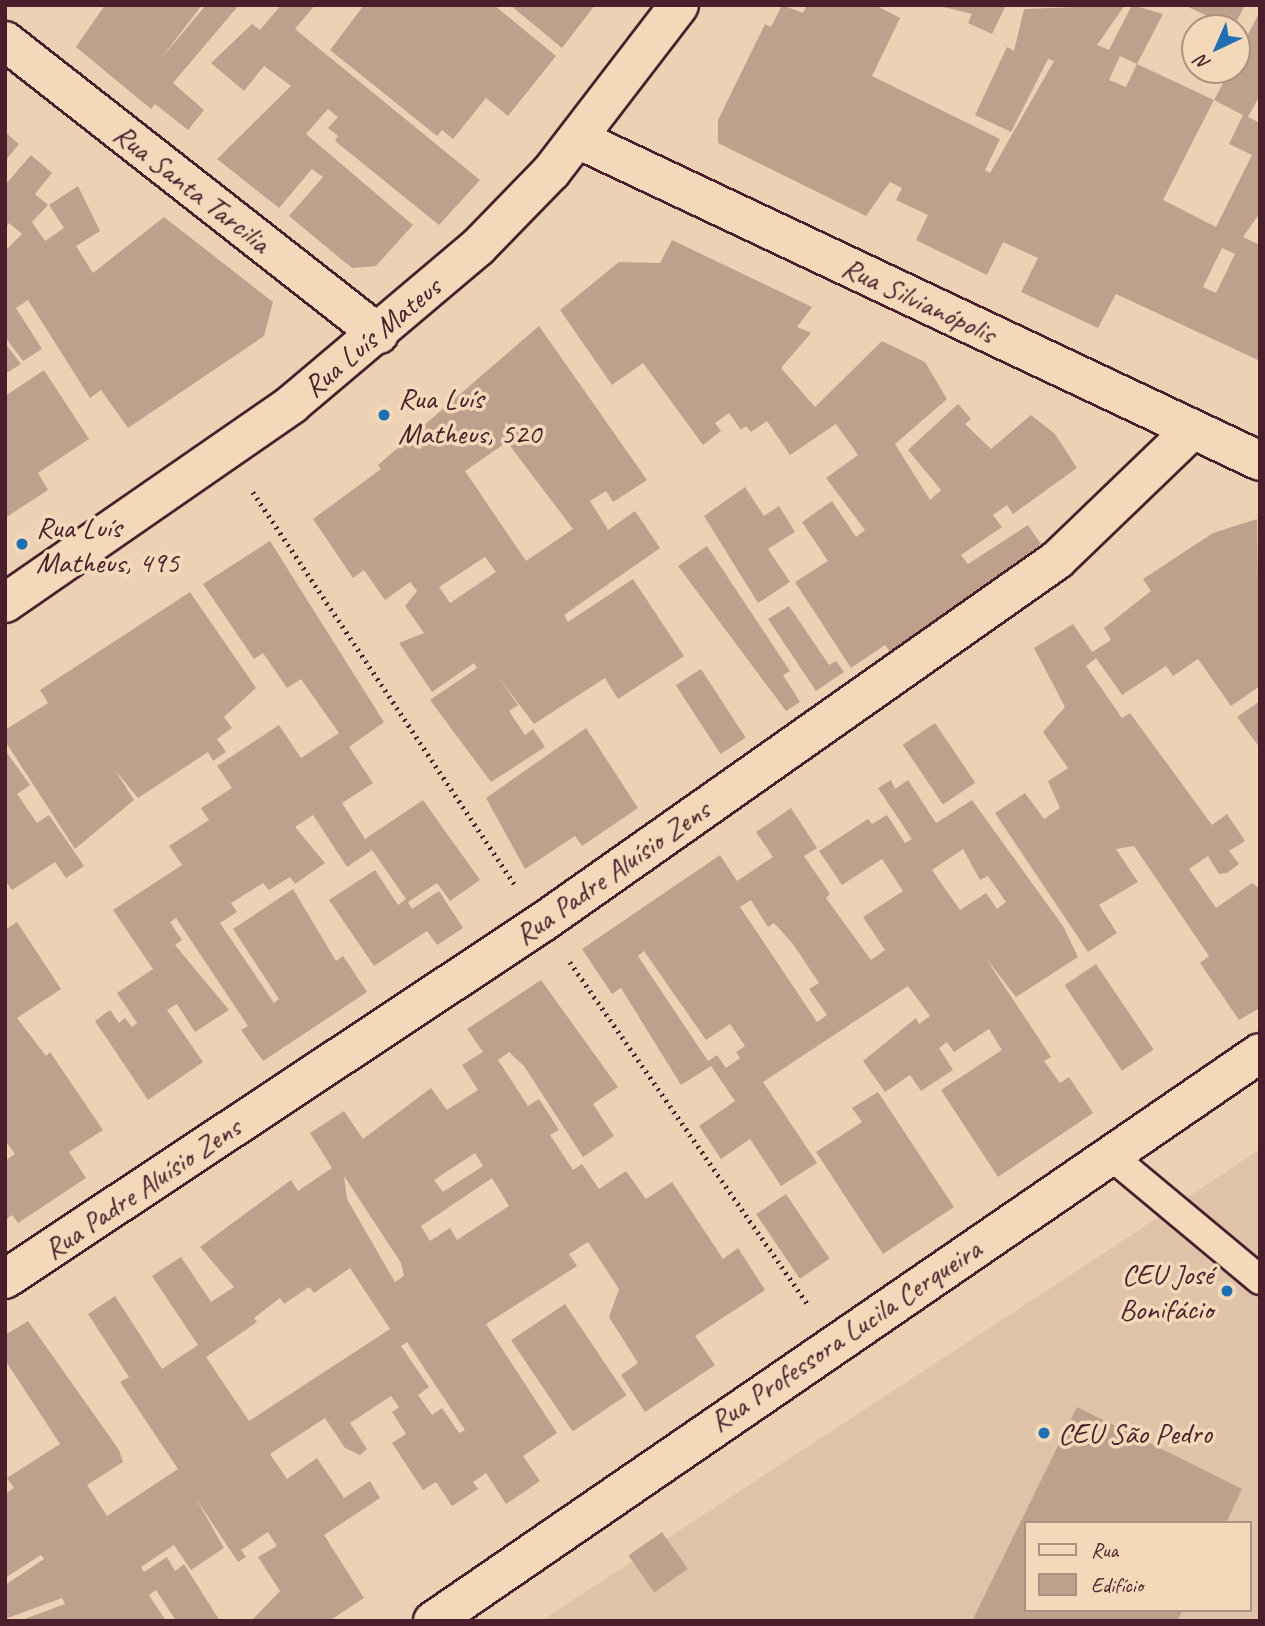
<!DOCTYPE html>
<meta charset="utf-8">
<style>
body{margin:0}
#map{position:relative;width:1265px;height:1626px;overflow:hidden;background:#ecd2b4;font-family:Caveat,sans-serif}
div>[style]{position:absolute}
.built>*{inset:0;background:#dec3a8}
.building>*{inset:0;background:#bfa08d;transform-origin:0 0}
.path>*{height:4.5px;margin-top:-2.25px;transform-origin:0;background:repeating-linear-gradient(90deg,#4a1f2b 0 2px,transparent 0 7px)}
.roads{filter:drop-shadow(2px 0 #4a1f2b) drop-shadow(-2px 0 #4a1f2b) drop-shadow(0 2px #4a1f2b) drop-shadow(0 -2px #4a1f2b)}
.lane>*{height:28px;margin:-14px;padding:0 14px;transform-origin:14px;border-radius:14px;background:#f3d9ba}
.street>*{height:38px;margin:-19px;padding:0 19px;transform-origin:19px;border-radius:19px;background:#f3d9ba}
.secondary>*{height:38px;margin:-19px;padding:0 19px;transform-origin:19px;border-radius:19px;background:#f3d9ba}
.dots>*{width:19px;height:19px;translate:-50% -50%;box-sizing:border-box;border:4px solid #f3d9ba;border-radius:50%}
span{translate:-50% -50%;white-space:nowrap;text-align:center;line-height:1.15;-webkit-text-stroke:7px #f3d9ba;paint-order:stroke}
.street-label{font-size:30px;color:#4a1f2b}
.poi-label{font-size:30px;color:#4a1f2b}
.left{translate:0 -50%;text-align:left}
.right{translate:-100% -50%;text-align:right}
.frame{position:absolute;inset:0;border:7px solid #4a1f2b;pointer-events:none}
.legend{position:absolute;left:1024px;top:1521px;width:228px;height:91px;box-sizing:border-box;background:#f3d9ba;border:2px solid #af8f81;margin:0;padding:9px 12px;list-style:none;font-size:21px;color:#4a1f2b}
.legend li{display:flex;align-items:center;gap:14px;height:35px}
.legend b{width:35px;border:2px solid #af8f81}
.north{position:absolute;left:1181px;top:14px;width:70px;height:70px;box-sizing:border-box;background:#f3d9ba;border:2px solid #af8f81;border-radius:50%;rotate:224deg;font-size:19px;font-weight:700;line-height:28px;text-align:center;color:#4a1f2b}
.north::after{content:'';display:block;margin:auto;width:24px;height:32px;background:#1f6fb2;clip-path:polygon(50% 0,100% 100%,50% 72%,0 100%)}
</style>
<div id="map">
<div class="built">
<div style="clip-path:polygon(evenodd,1260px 1149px,1260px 1621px,541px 1621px,1127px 1238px,1260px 1149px,1025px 1523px,1249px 1523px,1249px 1610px,1025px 1610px,1025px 1523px)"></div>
</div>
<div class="building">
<div style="clip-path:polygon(105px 5px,202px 5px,159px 61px,206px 5px,239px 5px,173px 83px,204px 110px,188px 130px,155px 104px,151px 109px,76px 47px)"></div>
<div style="clip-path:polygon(281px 5px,315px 5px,295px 29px,480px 180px,439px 225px,335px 141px,338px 136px,328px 128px,338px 117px,328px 109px,306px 134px,413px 225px,376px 266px,352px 268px,289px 216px,323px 177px,312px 169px,279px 208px,217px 159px,291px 86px,264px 66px,244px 91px,211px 63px,252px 24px,260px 30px)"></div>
<div style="clip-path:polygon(364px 5px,494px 5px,556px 56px,508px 116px,486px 98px,453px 139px,442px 130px,437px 136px,330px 50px)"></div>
<div style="clip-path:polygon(510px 5px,595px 5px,562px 48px)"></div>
<div style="clip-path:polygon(evenodd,782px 5px,803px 13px,807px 5px,875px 5px,900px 18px,872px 76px,1000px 139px,985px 170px,990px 173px,1054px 61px,1048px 59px,1011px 132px,975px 115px,1007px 47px,1014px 51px,1024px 9px,1125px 5px,1097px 45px,1109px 50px,1132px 5px,1163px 14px,1137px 64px,1120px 56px,1109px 80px,1126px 87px,1137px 64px,1214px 100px,1163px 200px,1216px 227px,1252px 155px,1229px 144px,1243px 115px,1214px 100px,1230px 70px,1237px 70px,1237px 56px,1260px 11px,1260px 95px,1248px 117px,1260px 123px,1260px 213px,1243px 237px,1260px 245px,1260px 361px,1116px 294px,1098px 328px,1021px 292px,1038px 258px,1003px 242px,987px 275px,916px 240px,928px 215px,896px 200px,902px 188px,890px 182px,866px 216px,718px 143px,718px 120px,765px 24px,771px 27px,782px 5px,1222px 248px,1235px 254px,1216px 293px,1203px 287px,1222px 248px)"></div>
<div style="clip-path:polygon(935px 5px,1006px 5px,992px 34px,968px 23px,972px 14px)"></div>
<div style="clip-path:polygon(1184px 5px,1245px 5px,1233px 28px)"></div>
<div style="clip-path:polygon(5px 132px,19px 144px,5px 161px)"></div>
<div style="clip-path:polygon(31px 155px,52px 173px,35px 194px,48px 205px,32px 222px,45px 241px,64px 228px,49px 205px,78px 186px,100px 231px,76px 246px,93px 273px,164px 217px,273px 302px,264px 336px,128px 428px,101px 390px,90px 398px,28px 300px,16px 308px,42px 349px,23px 361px,5px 337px,5px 251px,22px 234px,9px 223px,5px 228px,5px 185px)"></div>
<div style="clip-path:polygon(672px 240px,812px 307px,797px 327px,811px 333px,781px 368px,815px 407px,882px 341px,925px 362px,947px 399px,895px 444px,930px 500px,941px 490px,908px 450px,958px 404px,971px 419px,965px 424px,991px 449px,1031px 415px,1055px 434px,1077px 468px,1013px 514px,1007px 505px,993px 515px,1002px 527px,961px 555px,968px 564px,1028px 525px,1041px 544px,890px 652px,885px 645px,851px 668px,795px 582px,828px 561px,802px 522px,832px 501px,856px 537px,865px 530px,826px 478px,858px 455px,836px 424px,790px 455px,767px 421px,751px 432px,746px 426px,741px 430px,729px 413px,715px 423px,721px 431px,703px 445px,643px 363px,612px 385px,560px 310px,619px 262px,660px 263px)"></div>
<div style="clip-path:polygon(evenodd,539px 326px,647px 480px,613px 502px,606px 491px,590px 501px,608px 530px,635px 511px,660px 548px,564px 615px,568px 622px,633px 579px,684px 656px,618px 699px,605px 678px,534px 724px,496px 674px,518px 705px,509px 711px,525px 735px,533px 729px,545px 747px,491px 782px,430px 700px,477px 668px,474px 663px,432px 692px,399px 643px,424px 633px,405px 606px,417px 591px,410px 582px,385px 600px,364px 570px,353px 578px,313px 519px,381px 469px,378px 465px,539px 326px,507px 442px,573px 529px,526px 561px,465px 471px,507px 442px,539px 326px,485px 557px,496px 572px,450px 603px,439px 587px,485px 557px)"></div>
<div style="clip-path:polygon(5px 343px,21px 364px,5px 374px)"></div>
<div style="clip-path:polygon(44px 370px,89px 439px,38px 473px,48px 490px,5px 518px,5px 396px)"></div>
<div style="clip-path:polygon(745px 487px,764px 516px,779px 506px,795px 532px,768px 549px,790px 582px,758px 603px,704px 516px)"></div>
<div style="clip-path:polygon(1257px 519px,1260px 686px,1231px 706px,1198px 659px,1173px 676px,1166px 666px,1122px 695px,1096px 658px,1086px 666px,1122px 718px,1130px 713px,1212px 825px,1227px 814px,1245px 841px,1229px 851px,1239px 864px,1227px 873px,1219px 874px,1208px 856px,1189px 869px,1216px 908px,1252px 883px,1260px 889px,1260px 1008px,1239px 1020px,1200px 963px,1209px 956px,1134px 846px,1116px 849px,1138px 882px,1099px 905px,1117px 933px,1088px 952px,995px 813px,1025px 793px,1044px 819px,1060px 808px,1048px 781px,1068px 768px,1043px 732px,1065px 707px,1034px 648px,1073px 624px,1092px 652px,1111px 640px,1104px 628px,1151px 591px,1143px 579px,1213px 533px)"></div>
<div style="clip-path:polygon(270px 541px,384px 722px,349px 747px,373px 783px,342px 803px,365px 839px,423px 800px,480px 880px,450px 901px,437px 883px,408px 902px,412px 909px,439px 891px,463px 928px,437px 945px,427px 931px,374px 966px,329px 900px,375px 870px,398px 905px,406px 899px,372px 850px,347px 867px,313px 815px,295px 827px,325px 863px,295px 884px,290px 877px,269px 890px,263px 883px,231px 903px,237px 912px,220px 923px,274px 1003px,279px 999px,233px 929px,293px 889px,336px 961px,343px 956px,367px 992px,263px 1061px,241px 1030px,248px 1026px,176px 918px,170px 922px,182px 940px,175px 945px,229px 1010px,195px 1032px,177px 1004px,167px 1010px,203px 1062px,148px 1100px,95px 1021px,110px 1010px,119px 1023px,125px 1018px,132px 1027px,137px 1023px,117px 993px,153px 969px,113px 910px,182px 865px,169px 846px,209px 820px,201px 808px,232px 788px,217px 766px,279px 725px,301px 758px,339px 733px,301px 679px,287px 688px,263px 653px,254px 659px,203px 584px)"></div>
<div style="clip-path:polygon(707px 546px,790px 671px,783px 675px,800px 702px,786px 711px,678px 566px)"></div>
<div style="clip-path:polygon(190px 592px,256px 688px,224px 717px,232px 728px,217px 739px,226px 752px,213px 761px,208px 752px,138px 798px,115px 770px,134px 800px,75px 849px,5px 741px,5px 730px,48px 703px,40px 690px)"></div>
<div style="clip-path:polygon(789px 606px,829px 665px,836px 661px,844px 672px,816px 691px,768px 619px)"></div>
<div style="left:701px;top:669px;width:82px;height:30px;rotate:57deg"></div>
<div style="clip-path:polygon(1260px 701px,1260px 748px,1237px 717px)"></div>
<div style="left:935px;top:723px;width:72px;height:39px;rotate:56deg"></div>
<div style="clip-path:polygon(586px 728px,638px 808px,582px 846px,575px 836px,525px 869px,486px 798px)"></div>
<div style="clip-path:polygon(5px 750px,30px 785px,17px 794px,37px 823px,49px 815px,84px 866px,66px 878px,55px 862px,12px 890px,5px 880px)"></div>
<div style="clip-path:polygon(evenodd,891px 780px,895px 789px,908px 780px,936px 823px,972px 800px,1063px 926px,1078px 957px,1016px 997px,985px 957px,1051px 1057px,1044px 1061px,1060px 1083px,1069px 1077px,1093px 1113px,998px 1177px,941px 1090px,1002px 1050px,989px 1029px,954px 1052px,947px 1042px,939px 1048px,953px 1070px,921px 1091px,910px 1075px,885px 1092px,863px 1061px,916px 1018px,919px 1024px,930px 1016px,908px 986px,763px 1082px,817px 1163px,781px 1186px,750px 1139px,721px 1159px,699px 1126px,735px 1101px,711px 1066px,681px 1085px,621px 988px,612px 994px,582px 949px,720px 855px,737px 881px,773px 857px,756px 832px,791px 808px,817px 848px,804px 856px,830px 894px,826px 898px,871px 960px,885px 950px,863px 917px,903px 891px,882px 859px,842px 885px,819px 851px,868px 819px,872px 824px,887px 815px,905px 843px,912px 839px,878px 788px,891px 780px,963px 849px,980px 880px,988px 876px,1006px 902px,997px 909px,986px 893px,960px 910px,932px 870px,963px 849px,891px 780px,751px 900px,768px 927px,774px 923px,793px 944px,819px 983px,809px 989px,827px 1015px,817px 1022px,740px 907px,751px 900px,891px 780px,644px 951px,706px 1040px,730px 1024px,745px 1046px,736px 1052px,740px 1058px,726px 1068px,717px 1055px,708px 1061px,638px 956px,644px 951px)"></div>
<div style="clip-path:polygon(17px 922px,61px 989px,17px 1018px,46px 1056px,50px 1052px,103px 1130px,69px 1152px,86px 1178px,18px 1223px,12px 1215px,5px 1220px,5px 1161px,15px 1154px,5px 1140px,5px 930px)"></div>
<div style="left:1096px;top:964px;width:103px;height:38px;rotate:56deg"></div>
<div style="clip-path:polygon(evenodd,541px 980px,618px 1087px,593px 1104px,614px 1136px,583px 1157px,524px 1066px,509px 1052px,498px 1060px,528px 1106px,539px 1099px,559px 1130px,550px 1135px,573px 1170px,582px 1164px,599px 1189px,626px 1171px,646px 1199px,672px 1182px,723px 1259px,738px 1248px,765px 1290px,695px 1336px,715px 1365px,645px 1412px,621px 1375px,638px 1363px,609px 1317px,619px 1289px,588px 1242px,569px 1254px,577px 1266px,486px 1324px,557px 1433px,523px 1456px,540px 1481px,506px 1504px,486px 1473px,473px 1482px,478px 1489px,452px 1506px,436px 1482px,423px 1490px,392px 1443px,406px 1434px,392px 1412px,399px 1407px,391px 1396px,350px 1423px,367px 1449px,360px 1455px,345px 1448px,325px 1418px,270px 1454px,287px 1479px,317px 1458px,344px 1498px,370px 1481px,380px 1498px,324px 1535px,364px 1598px,329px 1621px,251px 1621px,280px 1591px,258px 1557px,277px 1546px,268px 1532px,241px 1550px,246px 1557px,238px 1562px,195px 1497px,224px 1548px,191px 1570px,174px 1545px,141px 1567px,144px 1572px,167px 1557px,175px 1571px,184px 1564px,220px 1621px,176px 1621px,156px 1590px,149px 1595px,166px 1621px,19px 1621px,65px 1604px,62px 1598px,5px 1619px,5px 1585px,44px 1559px,41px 1555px,5px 1578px,5px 1494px,14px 1488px,7px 1478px,60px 1444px,5px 1360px,5px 1335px,28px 1321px,119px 1450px,123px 1462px,87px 1485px,107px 1516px,178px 1469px,120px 1382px,129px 1377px,88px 1314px,115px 1296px,162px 1369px,198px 1345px,152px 1276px,181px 1257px,211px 1302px,234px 1287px,200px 1247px,291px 1180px,298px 1191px,332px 1168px,310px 1133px,344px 1111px,363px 1139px,431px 1088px,447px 1110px,478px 1090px,462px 1065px,483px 1052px,467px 1029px,541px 980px,475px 1153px,483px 1166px,443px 1192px,434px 1180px,475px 1153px,541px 980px,344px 1176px,401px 1263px,404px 1276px,395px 1282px,347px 1199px,344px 1176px,541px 980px,492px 1178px,509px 1206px,457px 1240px,450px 1228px,430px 1241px,421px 1226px,492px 1178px,541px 980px,350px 1268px,390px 1329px,249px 1421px,206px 1357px,257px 1322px,254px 1318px,280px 1298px,284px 1304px,309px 1287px,314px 1293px,350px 1268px,541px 980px,407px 1342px,465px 1430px,459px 1433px,442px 1408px,432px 1415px,418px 1395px,429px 1387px,401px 1346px,407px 1342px)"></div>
<div style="clip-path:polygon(878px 1092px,954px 1207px,883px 1254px,816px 1152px,862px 1122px,852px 1108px)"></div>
<div style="left:786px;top:1194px;width:78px;height:36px;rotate:56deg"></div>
<div style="left:565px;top:1304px;width:110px;height:65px;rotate:56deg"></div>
<div style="clip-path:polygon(1077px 1407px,1242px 1489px,1226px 1523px,1025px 1523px,1025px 1610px,1183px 1610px,1177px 1621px,972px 1621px)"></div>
<div style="left:662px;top:1532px;width:45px;height:41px;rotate:55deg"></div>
</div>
<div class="path">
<div style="left:253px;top:492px;width:471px;rotate:56.3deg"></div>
<div style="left:570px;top:962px;width:417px;rotate:55.2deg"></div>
</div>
<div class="roads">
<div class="lane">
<div style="left:1110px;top:1155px;width:195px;rotate:39.8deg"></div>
</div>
<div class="street">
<div style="left:5px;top:41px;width:475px;rotate:38.1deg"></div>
<div style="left:5px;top:1279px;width:646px;rotate:-33.57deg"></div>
<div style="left:543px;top:922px;width:629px;rotate:-35.16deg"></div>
<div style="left:1057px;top:560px;width:187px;rotate:-43.9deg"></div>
<div style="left:433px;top:1621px;width:1003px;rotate:-34.48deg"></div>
</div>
<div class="secondary">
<div style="left:578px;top:139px;width:754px;rotate:25.27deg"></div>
<div style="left:5px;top:603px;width:349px;rotate:-34.7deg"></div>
<div style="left:292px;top:404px;width:243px;rotate:-40.2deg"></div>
<div style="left:478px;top:247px;width:105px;rotate:-45.8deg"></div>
<div style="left:551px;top:172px;width:210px;rotate:-52.5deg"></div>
</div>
</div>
<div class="dots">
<div style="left:384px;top:415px;background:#1f6fb2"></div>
<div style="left:22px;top:544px;background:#1f6fb2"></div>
<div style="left:1227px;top:1291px;background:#1f6fb2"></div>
<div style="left:1044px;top:1433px;background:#1f6fb2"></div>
</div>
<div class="street-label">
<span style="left:192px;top:188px;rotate:38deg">Rua Santa Tarcilia</span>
<span style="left:919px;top:300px;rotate:25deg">Rua Silvianópolis</span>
<span style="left:372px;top:337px;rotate:-40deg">Rua Luís Mateus</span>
<span style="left:612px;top:872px;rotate:-35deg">Rua Padre Aluísio Zens</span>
<span style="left:142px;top:1188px;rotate:-34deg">Rua Padre Aluísio Zens</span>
<span style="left:845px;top:1335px;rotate:-34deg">Rua Professora Lucila Cerqueira</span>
</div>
<div class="poi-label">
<span class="left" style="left:398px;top:415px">Rua Luís<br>Matheus, 520</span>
<span class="left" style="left:36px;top:544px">Rua Luís<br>Matheus, 495</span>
<span class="right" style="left:1213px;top:1291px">CEU José<br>Bonifácio</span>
<span class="left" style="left:1058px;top:1433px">CEU São Pedro</span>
</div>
<div class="frame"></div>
<ul class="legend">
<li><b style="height:9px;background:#f3d9ba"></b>Rua</li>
<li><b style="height:19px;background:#bfa08d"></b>Edifício</li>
</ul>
<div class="north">N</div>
</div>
